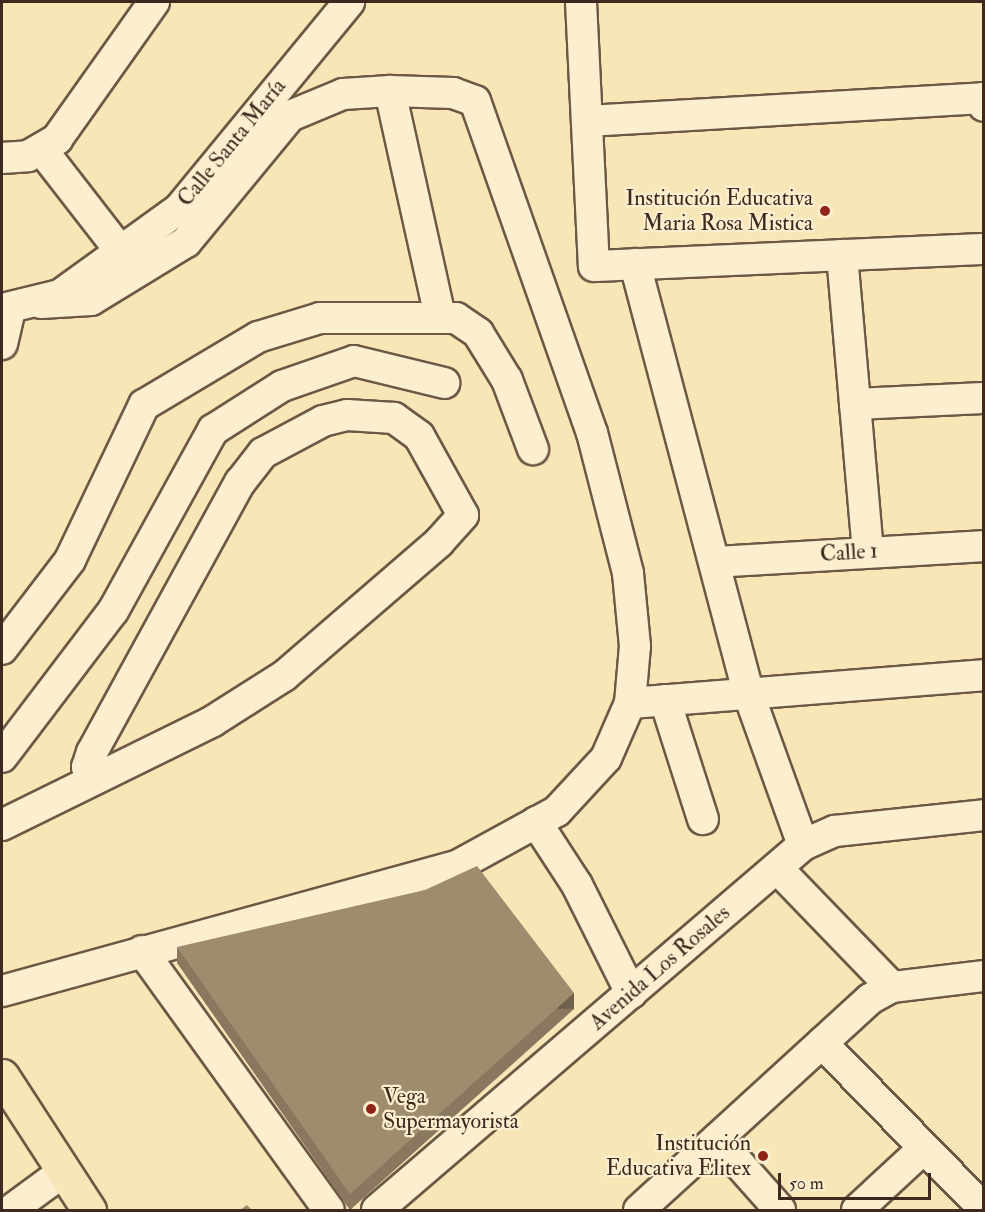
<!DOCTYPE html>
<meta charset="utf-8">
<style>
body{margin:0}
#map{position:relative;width:985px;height:1212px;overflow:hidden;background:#f9e6b7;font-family:"IM FELL Double Pica",serif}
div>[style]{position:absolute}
.roads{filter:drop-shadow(2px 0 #6d5845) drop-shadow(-2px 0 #6d5845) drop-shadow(0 2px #6d5845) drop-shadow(0 -2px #6d5845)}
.minor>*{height:30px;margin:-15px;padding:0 15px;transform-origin:15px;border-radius:15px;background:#fbefd0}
.highway>*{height:33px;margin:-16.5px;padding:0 16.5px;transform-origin:16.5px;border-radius:16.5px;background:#f9e6b7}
.wall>*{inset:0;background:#89785f}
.shaded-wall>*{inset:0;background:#6f614d;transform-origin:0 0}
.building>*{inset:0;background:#9f8b6e}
.dots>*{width:16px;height:16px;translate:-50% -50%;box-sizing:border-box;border:3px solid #fbefd0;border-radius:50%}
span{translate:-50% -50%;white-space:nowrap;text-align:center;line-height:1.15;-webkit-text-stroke:4.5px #fbefd0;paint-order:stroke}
.street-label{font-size:22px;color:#3e291f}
.poi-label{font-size:22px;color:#3e291f}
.right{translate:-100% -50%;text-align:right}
.left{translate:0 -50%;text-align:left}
.frame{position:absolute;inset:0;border:3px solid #3e291f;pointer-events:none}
.scale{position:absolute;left:778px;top:1173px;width:153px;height:27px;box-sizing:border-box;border:3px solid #3e291f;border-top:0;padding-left:8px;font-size:18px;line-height:21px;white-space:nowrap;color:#3e291f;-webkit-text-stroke:4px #fbefd0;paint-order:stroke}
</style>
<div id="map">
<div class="roads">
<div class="minor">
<div style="left:581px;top:2px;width:264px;rotate:87.2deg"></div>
<div style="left:594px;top:266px;width:390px;rotate:-2.5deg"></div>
<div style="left:390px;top:91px;width:230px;rotate:77.5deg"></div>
<div style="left:587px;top:121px;width:397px;rotate:-3.3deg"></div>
<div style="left:983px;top:98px;width:8px;rotate:83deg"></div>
<div style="left:42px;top:150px;width:129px;rotate:52.2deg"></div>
<div style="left:2px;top:158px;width:26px;rotate:-4deg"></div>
<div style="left:28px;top:156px;width:34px;rotate:-30deg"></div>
<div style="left:57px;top:139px;width:168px;rotate:-54.7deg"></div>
<div style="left:842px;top:255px;width:298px;rotate:85deg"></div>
<div style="left:635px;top:264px;width:446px;rotate:75.2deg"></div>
<div style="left:749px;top:695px;width:159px;rotate:70.2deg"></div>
<div style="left:2px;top:309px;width:60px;rotate:-13.6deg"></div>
<div style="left:60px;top:295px;width:147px;rotate:-35.9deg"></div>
<div style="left:179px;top:209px;width:268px;rotate:-50.6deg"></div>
<div style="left:2px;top:344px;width:36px;rotate:-77deg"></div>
<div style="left:855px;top:404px;width:129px;rotate:-2.7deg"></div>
<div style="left:715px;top:562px;width:269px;rotate:-3.4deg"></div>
<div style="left:2px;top:649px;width:112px;rotate:-52.6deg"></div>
<div style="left:70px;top:560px;width:172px;rotate:-64.5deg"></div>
<div style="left:144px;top:405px;width:133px;rotate:-30.8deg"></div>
<div style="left:258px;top:337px;width:65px;rotate:-17deg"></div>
<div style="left:320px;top:318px;width:136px"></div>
<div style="left:456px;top:318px;width:27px;rotate:34deg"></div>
<div style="left:478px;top:333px;width:55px;rotate:58.3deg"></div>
<div style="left:507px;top:380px;width:74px;rotate:69.4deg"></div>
<div style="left:665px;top:700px;width:125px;rotate:72.3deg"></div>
<div style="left:630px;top:703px;width:355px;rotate:-4.5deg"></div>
<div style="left:2px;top:757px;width:183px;rotate:-52.8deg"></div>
<div style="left:113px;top:611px;width:207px;rotate:-61.1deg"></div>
<div style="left:213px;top:430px;width:82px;rotate:-32.5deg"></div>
<div style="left:282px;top:386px;width:76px;rotate:-19.1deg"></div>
<div style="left:354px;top:361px;width:93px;rotate:13.7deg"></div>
<div style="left:536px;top:822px;width:75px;rotate:56.9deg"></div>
<div style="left:577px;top:885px;width:121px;rotate:63.4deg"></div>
<div style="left:2px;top:825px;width:235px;rotate:-26.2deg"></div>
<div style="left:213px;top:721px;width:84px;rotate:-32.4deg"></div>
<div style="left:284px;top:676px;width:205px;rotate:-40.8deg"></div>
<div style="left:439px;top:542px;width:36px;rotate:-48deg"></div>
<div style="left:463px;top:515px;width:90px;rotate:-119.1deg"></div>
<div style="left:419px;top:436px;width:31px;rotate:-144deg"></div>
<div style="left:394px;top:418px;width:47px;rotate:-176.3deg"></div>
<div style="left:347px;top:415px;width:25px;rotate:166deg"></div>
<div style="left:323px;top:421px;width:68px;rotate:151.9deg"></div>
<div style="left:263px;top:453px;width:37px;rotate:128deg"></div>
<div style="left:240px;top:482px;width:308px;rotate:118.7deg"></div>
<div style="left:92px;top:752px;width:16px;rotate:108deg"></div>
<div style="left:87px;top:767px;width:13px;rotate:63deg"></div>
<div style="left:777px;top:868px;width:165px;rotate:46deg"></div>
<div style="left:142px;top:951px;width:319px;rotate:54.2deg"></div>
<div style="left:2px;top:991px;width:472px;rotate:-15.4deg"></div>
<div style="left:457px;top:866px;width:114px;rotate:-28.8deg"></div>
<div style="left:557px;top:811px;width:72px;rotate:-47.2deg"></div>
<div style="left:606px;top:758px;width:60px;rotate:-66.4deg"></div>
<div style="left:630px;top:703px;width:57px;rotate:-85deg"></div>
<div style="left:635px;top:646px;width:73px;rotate:-95.5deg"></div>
<div style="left:628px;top:573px;width:145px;rotate:-104.4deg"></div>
<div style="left:592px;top:433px;width:352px;rotate:-109.4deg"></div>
<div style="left:475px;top:101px;width:23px;rotate:-160deg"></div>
<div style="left:453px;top:93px;width:63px;rotate:-178.2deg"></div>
<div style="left:390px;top:91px;width:47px;rotate:176.3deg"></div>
<div style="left:343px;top:94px;width:57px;rotate:157.5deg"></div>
<div style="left:290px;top:116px;width:163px;rotate:129.5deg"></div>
<div style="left:186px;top:242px;width:111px;rotate:148.6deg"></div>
<div style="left:91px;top:300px;width:50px;rotate:176.6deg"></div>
<div style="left:822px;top:1043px;width:232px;rotate:45.7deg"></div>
<div style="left:717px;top:1139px;width:95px;rotate:48.4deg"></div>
<div style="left:11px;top:1210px;width:64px;rotate:-36.2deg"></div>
<div style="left:377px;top:1210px;width:561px;rotate:-40.59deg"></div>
<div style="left:803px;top:845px;width:35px;rotate:-24deg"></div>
<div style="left:835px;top:831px;width:150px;rotate:-6.1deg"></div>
<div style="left:639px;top:1210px;width:313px;rotate:-42.4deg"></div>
<div style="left:870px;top:999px;width:25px;rotate:-29deg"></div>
<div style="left:892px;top:987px;width:93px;rotate:-6.8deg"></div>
<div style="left:857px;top:1210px;width:91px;rotate:-42.8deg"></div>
</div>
<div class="highway">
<div style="left:2px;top:1076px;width:160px;rotate:57deg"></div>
</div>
</div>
<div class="wall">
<div style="clip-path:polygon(177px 947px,574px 1009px,350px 1210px,177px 963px)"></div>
</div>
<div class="shaded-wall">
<div style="left:574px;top:993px;width:16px;height:301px;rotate:90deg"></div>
</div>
<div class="building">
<div style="clip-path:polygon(477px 866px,574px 993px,350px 1194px,177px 947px,425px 890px)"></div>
<div style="clip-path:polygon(247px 1205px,252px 1210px,240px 1210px)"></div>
</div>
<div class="dots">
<div style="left:825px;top:211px;background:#8f2418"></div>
<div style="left:371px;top:1109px;background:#8f2418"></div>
<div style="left:763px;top:1156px;background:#8f2418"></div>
</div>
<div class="street-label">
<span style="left:232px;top:143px;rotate:-51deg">Calle Santa María</span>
<span style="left:849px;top:553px;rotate:-4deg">Calle 1</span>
<span style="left:660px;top:968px;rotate:-41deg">Avenida Los Rosales</span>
</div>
<div class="poi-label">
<span class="right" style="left:813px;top:211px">Institución Educativa<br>Maria Rosa Mistica</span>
<span class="left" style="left:383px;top:1109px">Vega<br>Supermayorista</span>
<span class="right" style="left:751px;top:1156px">Institución<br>Educativa Elitex</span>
</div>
<div class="frame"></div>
<div class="scale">50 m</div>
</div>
